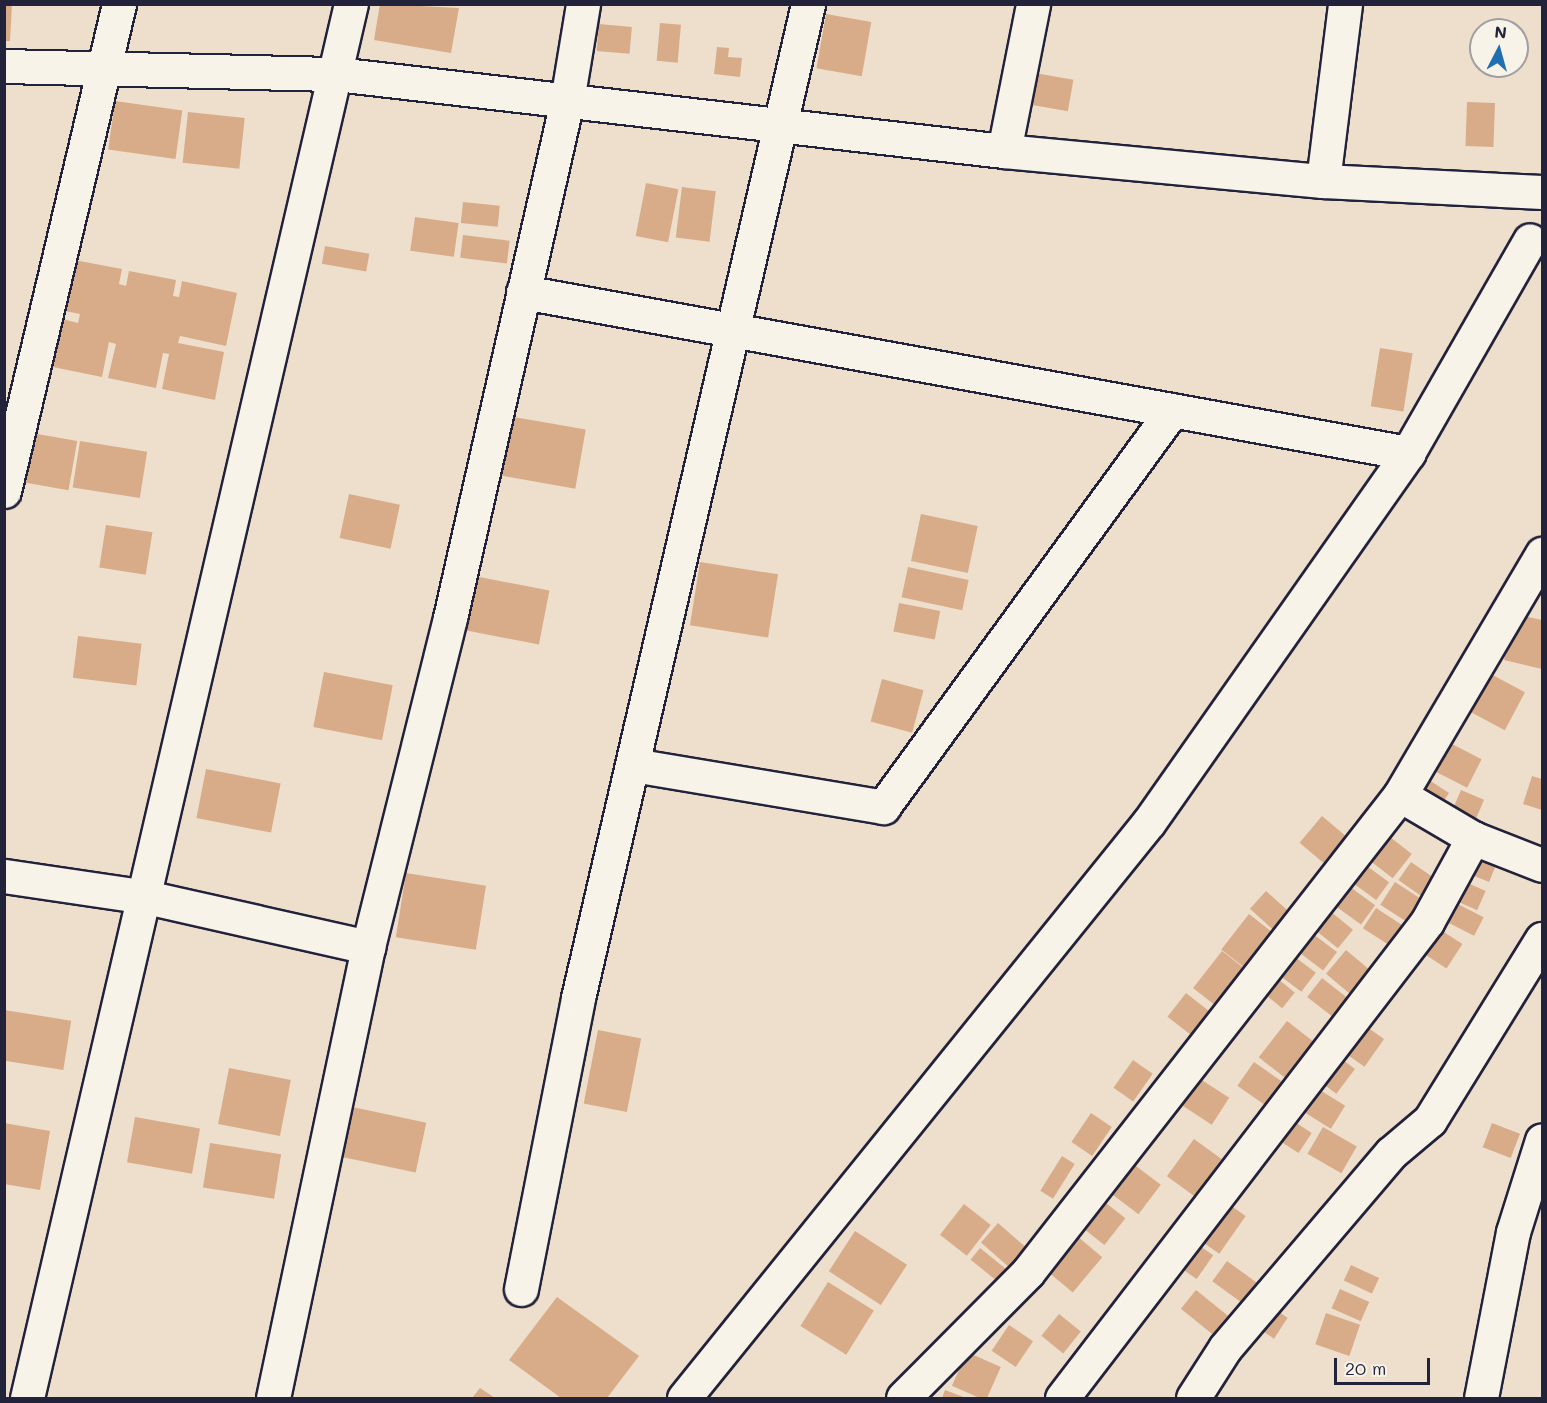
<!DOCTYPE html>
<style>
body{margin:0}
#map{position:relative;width:1547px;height:1403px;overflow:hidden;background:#eedecc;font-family:Mali,sans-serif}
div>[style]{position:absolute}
.building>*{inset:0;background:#d8ac89;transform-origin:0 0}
.roads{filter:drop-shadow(2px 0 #22223b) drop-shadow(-2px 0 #22223b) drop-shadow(0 2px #22223b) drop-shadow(0 -2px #22223b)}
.minor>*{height:33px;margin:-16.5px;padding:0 16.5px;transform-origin:16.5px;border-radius:16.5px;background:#f7f3e8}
span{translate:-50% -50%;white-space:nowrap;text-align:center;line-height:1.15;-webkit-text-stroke:5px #f7f3e8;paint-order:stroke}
.frame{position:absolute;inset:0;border:6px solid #22223b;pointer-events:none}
.north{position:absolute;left:1469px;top:18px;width:60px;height:60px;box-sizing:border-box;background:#f7f3e8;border:2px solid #a29fa3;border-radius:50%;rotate:6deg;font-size:16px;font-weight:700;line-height:24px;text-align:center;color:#22223b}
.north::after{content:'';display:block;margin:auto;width:21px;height:27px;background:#1f6fb2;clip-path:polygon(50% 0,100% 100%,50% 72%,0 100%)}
.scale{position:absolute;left:1334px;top:1358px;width:96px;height:27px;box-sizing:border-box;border:3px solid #22223b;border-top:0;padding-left:8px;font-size:18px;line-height:21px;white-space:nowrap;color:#22223b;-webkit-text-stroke:4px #f7f3e8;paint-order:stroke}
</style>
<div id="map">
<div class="building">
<div style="clip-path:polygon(4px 4px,12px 4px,10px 41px,4px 41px)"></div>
<div style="clip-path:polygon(380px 4px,459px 8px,451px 53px,374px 40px)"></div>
<div style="left:826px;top:14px;width:46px;height:55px;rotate:10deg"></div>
<div style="left:660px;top:23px;width:21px;height:38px;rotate:5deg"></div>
<div style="left:599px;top:24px;width:33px;height:27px;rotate:5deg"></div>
<div style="clip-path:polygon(717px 47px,729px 48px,728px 57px,742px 58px,740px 77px,714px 74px)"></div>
<div style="left:1035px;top:73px;width:39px;height:32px;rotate:10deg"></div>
<div style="left:115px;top:101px;width:68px;height:49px;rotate:8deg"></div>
<div style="left:1467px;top:102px;width:28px;height:44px;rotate:2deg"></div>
<div style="left:188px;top:112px;width:57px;height:51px;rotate:6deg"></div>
<div style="left:646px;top:183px;width:33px;height:54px;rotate:11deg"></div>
<div style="left:682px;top:187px;width:34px;height:51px;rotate:7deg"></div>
<div style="left:463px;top:202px;width:37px;height:21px;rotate:6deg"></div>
<div style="left:415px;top:217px;width:44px;height:34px;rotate:8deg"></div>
<div style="left:463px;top:235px;width:47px;height:23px;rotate:7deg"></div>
<div style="left:325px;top:246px;width:45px;height:18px;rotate:10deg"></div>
<div style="clip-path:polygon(69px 259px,122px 269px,119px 284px,126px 286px,129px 271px,176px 280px,173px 296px,179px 297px,182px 281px,237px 293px,226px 346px,180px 336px,178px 343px,224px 352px,215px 400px,162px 389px,169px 354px,163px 353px,156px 388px,108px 378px,116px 344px,109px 342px,102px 377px,48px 366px,58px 318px,78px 323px,80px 314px,60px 310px)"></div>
<div style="left:1380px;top:348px;width:33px;height:59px;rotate:9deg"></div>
<div style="left:503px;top:415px;width:84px;height:60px;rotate:10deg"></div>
<div style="left:26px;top:432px;width:52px;height:50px;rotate:10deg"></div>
<div style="left:80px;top:441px;width:68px;height:47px;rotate:9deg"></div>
<div style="left:349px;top:494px;width:52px;height:45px;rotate:12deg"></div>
<div style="left:921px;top:514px;width:58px;height:48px;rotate:12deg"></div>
<div style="left:106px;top:525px;width:47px;height:43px;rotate:9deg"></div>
<div style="left:700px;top:562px;width:79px;height:64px;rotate:9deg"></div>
<div style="left:908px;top:567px;width:62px;height:31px;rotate:12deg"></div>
<div style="left:464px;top:574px;width:87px;height:55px;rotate:11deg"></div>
<div style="left:899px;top:603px;width:42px;height:29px;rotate:11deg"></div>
<div style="clip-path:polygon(1515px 614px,1542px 620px,1542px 669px,1504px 660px)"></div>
<div style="left:78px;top:636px;width:64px;height:42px;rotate:7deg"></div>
<div style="left:324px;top:672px;width:70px;height:56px;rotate:11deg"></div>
<div style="left:1487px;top:672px;width:43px;height:43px;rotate:28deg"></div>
<div style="left:882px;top:679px;width:43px;height:44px;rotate:15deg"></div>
<div style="left:1446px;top:741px;width:40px;height:32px;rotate:27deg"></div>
<div style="left:206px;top:769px;width:76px;height:50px;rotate:11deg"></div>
<div style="left:1423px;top:776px;width:31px;height:22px;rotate:33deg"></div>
<div style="clip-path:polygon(1532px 776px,1542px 779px,1542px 810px,1523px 804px)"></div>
<div style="left:1461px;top:790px;width:25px;height:30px;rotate:23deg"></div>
<div style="left:1322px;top:816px;width:31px;height:35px;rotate:40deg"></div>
<div style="left:1385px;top:833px;width:34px;height:31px;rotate:38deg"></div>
<div style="left:1469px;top:849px;width:31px;height:23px;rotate:22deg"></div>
<div style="left:1360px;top:861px;width:36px;height:22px;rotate:36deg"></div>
<div style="left:1411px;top:862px;width:32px;height:22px;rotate:35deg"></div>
<div style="left:406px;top:873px;width:81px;height:65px;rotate:9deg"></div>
<div style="left:1461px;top:880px;width:27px;height:21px;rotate:24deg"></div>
<div style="left:1395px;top:882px;width:38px;height:27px;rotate:33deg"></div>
<div style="left:1346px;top:884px;width:36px;height:24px;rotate:36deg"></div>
<div style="left:1266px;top:891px;width:38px;height:24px;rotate:42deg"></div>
<div style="left:1448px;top:899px;width:40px;height:21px;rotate:27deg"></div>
<div style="left:1325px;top:907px;width:36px;height:24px;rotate:39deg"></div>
<div style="left:1376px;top:908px;width:38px;height:24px;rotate:33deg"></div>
<div style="left:1249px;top:914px;width:37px;height:45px;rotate:38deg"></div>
<div style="left:1433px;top:925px;width:35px;height:29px;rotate:33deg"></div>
<div style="left:1309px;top:931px;width:35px;height:23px;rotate:37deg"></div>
<div style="left:1346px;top:950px;width:35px;height:31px;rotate:40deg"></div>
<div style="left:1222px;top:951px;width:36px;height:47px;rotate:38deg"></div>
<div style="left:1291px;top:954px;width:31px;height:24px;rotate:37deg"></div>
<div style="left:1273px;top:975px;width:28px;height:20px;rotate:39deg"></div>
<div style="left:1322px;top:978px;width:36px;height:24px;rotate:38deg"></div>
<div style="left:1186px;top:993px;width:36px;height:30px;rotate:38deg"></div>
<div style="left:4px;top:1010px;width:68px;height:50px;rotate:9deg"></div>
<div style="left:1357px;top:1020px;width:33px;height:34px;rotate:35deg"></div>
<div style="left:1287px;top:1021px;width:33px;height:46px;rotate:38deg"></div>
<div style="left:598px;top:1030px;width:44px;height:75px;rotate:11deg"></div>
<div style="left:1335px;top:1054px;width:25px;height:31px;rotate:37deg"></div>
<div style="left:1133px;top:1060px;width:24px;height:34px;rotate:35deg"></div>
<div style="left:1254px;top:1062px;width:38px;height:29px;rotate:35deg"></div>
<div style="left:229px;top:1068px;width:63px;height:57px;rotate:11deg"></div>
<div style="left:1194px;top:1075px;width:42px;height:32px;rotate:33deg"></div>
<div style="left:1307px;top:1082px;width:45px;height:27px;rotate:32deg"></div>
<div style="left:348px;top:1106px;width:80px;height:51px;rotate:12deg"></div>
<div style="left:1091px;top:1113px;width:25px;height:35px;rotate:34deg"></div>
<div style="left:1284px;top:1115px;width:33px;height:24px;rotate:33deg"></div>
<div style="left:135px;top:1117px;width:66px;height:46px;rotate:10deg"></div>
<div style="clip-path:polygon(4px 1123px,50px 1131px,40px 1190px,4px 1184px)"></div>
<div style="left:1492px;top:1123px;width:30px;height:26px;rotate:21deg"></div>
<div style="left:1323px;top:1127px;width:39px;height:31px;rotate:30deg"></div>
<div style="left:1194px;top:1139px;width:34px;height:46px;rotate:36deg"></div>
<div style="left:210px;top:1143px;width:72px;height:45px;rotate:9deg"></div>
<div style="left:1062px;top:1156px;width:15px;height:41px;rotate:32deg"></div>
<div style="left:1132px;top:1163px;width:36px;height:37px;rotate:37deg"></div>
<div style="left:1097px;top:1196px;width:36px;height:34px;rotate:38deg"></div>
<div style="left:1217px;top:1196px;width:35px;height:46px;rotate:35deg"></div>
<div style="left:964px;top:1204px;width:34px;height:39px;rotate:38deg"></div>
<div style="left:998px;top:1223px;width:37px;height:26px;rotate:41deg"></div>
<div style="left:855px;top:1231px;width:62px;height:48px;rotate:33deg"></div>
<div style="left:1077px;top:1236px;width:33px;height:46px;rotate:40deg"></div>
<div style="left:1187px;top:1237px;width:32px;height:29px;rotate:35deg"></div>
<div style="left:980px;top:1248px;width:40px;height:15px;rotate:39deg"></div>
<div style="left:1227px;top:1261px;width:36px;height:25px;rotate:36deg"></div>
<div style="left:1351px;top:1265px;width:31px;height:17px;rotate:25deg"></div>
<div style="left:828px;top:1282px;width:54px;height:52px;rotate:32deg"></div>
<div style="left:1340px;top:1289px;width:32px;height:21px;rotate:24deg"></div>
<div style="left:1196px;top:1290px;width:41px;height:24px;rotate:39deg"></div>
<div style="clip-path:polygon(557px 1297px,639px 1356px,607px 1398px,561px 1398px,509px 1360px)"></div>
<div style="left:1265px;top:1303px;width:27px;height:25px;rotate:33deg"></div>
<div style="left:1326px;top:1313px;width:36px;height:33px;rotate:19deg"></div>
<div style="left:1059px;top:1314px;width:28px;height:28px;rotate:39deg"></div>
<div style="left:1009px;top:1325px;width:29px;height:31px;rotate:34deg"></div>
<div style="left:967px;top:1352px;width:37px;height:37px;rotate:24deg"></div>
<div style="clip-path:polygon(480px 1388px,495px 1398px,472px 1398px)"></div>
<div style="clip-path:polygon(945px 1390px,966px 1398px,942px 1398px)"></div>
</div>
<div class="roads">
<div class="minor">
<div style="left:4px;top:66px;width:332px;rotate:1.4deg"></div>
<div style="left:336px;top:74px;width:672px;rotate:6.58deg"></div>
<div style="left:1004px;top:151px;width:150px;rotate:-78.8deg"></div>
<div style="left:1004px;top:151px;width:320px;rotate:5.4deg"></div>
<div style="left:1323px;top:181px;width:219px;rotate:2.9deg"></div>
<div style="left:1323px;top:181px;width:178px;rotate:-82.9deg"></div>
<div style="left:523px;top:292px;width:900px;rotate:10.31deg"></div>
<div style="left:4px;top:491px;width:500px;rotate:-76.71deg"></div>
<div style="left:633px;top:765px;width:254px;rotate:9.5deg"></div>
<div style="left:883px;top:807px;width:491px;rotate:-53.9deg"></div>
<div style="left:1400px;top:795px;width:85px;rotate:30.5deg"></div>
<div style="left:1473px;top:838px;width:74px;rotate:21.4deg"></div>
<div style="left:4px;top:876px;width:144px;rotate:8.4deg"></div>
<div style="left:146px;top:897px;width:228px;rotate:12.7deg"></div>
<div style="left:521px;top:1289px;width:297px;rotate:-78.9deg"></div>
<div style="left:578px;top:998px;width:1020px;rotate:-76.97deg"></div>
<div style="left:27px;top:1398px;width:1431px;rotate:-76.92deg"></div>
<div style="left:273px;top:1398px;width:461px;rotate:-78.1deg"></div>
<div style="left:368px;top:947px;width:339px;rotate:-76deg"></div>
<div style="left:450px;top:618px;width:530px;rotate:-77.25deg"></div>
<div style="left:567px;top:101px;width:98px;rotate:-80.6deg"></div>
<div style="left:684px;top:1398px;width:740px;rotate:-51.09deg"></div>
<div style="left:1149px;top:822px;width:451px;rotate:-54.9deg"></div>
<div style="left:1408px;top:453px;width:245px;rotate:-60.2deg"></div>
<div style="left:903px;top:1398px;width:177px;rotate:-45.2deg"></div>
<div style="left:1028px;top:1272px;width:605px;rotate:-52.05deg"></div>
<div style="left:1400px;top:795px;width:280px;rotate:-59.5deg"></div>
<div style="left:1062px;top:1398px;width:600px;rotate:-52.52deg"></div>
<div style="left:1427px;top:922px;width:96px;rotate:-61.3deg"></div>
<div style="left:1193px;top:1398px;width:59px;rotate:-57.4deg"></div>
<div style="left:1225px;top:1348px;width:256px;rotate:-49.6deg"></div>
<div style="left:1391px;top:1153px;width:51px;rotate:-40.2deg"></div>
<div style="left:1430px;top:1120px;width:213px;rotate:-58.3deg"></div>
<div style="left:1481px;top:1398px;width:169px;rotate:-79.1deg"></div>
<div style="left:1513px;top:1232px;width:96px;rotate:-72.5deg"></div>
</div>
</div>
<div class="frame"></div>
<div class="north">N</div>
<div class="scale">20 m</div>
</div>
